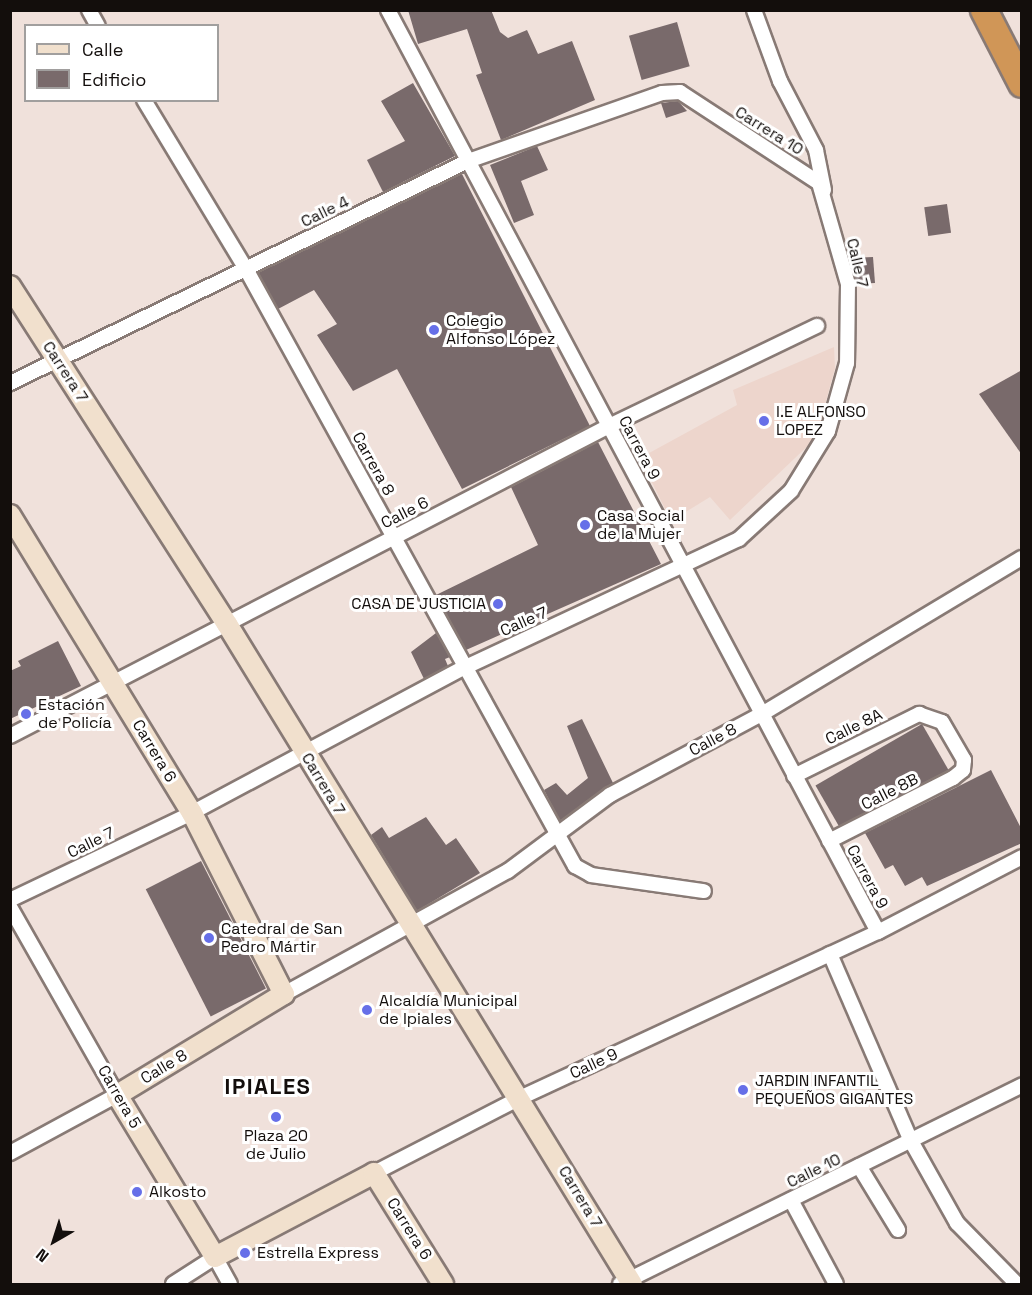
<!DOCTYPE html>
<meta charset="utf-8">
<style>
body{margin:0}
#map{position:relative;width:1032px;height:1295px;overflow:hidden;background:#f0e1db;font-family:"Space Grotesk",sans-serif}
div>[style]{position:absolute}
.built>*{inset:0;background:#edd5cc}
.building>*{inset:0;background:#796a6b;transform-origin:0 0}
.roads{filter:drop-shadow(2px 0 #887a75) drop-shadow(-2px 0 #887a75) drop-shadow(0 2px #887a75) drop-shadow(0 -2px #887a75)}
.street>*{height:14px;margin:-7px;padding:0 7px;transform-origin:7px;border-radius:7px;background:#fff}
.secondary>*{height:20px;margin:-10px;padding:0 10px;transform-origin:10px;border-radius:10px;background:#f1e0cd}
.highway>*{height:26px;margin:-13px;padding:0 13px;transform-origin:13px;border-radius:13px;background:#d09657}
.dots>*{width:16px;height:16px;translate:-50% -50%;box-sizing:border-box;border:3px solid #fff;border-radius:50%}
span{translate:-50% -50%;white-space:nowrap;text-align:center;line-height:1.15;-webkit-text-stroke:6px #fff;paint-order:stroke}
.street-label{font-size:16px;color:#130e0c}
.poi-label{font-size:16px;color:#130e0c}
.left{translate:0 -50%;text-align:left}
.right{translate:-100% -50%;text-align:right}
.district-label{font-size:22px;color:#130e0c;font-weight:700;letter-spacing:1.5px}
.frame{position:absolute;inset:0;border:12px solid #130e0c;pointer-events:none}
.legend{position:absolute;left:24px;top:24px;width:195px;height:78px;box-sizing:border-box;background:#fff;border:2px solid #a19f9e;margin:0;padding:8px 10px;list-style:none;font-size:18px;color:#130e0c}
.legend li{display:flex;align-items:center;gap:12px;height:30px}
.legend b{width:30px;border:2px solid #a19f9e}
.north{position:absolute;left:24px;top:1211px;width:60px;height:60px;-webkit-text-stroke:4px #fff;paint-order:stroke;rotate:219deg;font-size:16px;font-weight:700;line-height:24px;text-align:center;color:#130e0c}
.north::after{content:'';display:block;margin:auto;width:21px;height:27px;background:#130e0c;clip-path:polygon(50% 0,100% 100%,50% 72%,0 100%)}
</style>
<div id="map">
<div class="built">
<div style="clip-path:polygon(834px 347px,835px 368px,816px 438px,730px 520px,710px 497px,671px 521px,640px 458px,737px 405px,733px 390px)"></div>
</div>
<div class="building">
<div style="clip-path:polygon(408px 10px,491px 10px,500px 32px,508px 38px,527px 30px,538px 54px,572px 41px,595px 100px,501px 140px,476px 75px,482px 73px,467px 29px,418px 44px)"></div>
<div style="left:677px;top:22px;width:46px;height:50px;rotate:74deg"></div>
<div style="clip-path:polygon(413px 83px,455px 156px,383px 192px,367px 160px,405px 141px,381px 101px)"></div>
<div style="clip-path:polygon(678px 101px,687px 111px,666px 118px,661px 103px)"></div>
<div style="clip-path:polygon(537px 146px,548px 170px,521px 181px,534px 215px,514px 223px,490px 165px)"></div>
<div style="clip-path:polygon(462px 174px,590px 426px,462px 489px,397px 369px,353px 391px,317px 335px,337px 324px,314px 290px,278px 309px,258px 273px)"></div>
<div style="left:947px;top:204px;width:29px;height:23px;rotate:82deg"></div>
<div style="clip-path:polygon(873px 257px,875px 283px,857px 284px,850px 258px)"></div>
<div style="clip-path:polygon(1022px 370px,1022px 455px,979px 394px)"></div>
<div style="clip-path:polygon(598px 442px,661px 564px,466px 650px,436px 595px,538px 545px,511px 487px)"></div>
<div style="clip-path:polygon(436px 633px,450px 657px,445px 659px,448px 666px,424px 679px,411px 652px)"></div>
<div style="clip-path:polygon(58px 641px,81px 686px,10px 719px,10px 671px,21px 666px,18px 661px)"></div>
<div style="clip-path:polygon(582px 719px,613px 783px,560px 821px,544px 790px,556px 783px,567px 795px,588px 778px,567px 726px)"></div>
<div style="left:922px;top:724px;width:53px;height:123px;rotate:60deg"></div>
<div style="clip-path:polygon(991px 770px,1022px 830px,1022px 843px,927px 886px,922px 877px,905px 886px,893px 865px,885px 869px,865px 833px)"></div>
<div style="clip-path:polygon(426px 817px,446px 845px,456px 838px,480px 873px,417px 911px,371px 835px,382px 827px,389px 838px)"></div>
<div style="left:201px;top:861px;width:143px;height:62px;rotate:63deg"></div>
</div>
<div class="roads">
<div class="street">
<div style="left:89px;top:10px;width:18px;rotate:61deg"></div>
<div style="left:388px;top:10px;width:1044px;rotate:62.01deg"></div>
<div style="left:754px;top:10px;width:76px;rotate:69.9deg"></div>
<div style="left:780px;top:81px;width:78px;rotate:62.4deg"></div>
<div style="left:816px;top:150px;width:41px;rotate:78.7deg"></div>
<div style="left:144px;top:100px;width:197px;rotate:58.9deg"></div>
<div style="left:246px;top:269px;width:682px;rotate:61.14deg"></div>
<div style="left:575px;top:866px;width:18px;rotate:29deg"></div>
<div style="left:591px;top:875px;width:114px;rotate:8.1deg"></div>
<div style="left:10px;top:383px;width:509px;rotate:-25.86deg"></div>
<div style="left:468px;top:161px;width:206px;rotate:-19.3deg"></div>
<div style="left:662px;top:93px;width:18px;rotate:-3deg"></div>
<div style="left:680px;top:92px;width:166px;rotate:33.2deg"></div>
<div style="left:819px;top:183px;width:105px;rotate:74deg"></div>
<div style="left:848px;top:284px;width:79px;rotate:90.7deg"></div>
<div style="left:847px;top:363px;width:71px;rotate:105.6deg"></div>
<div style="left:828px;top:431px;width:70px;rotate:121.7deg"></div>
<div style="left:791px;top:491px;width:71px;rotate:137.3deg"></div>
<div style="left:739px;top:539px;width:305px;rotate:154.9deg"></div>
<div style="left:463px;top:668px;width:307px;rotate:151.9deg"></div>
<div style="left:192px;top:813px;width:202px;rotate:154.5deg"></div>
<div style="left:10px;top:736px;width:674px;rotate:-27.36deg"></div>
<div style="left:609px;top:426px;width:231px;rotate:-25.7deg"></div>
<div style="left:794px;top:776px;width:140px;rotate:-26.4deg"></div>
<div style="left:919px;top:714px;width:24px;rotate:19deg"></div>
<div style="left:942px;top:722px;width:44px;rotate:59.9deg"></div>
<div style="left:964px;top:760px;width:10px;rotate:96deg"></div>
<div style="left:963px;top:770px;width:13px;rotate:141deg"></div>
<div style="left:953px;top:778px;width:139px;rotate:153.1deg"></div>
<div style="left:10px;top:907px;width:216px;rotate:60.4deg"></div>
<div style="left:117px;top:1095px;width:122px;rotate:151.5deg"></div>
<div style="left:830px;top:954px;width:204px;rotate:66.6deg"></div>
<div style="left:911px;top:1141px;width:94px;rotate:60.7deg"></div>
<div style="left:957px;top:1223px;width:86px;rotate:45.5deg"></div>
<div style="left:284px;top:994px;width:256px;rotate:-28.8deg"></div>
<div style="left:508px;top:871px;width:127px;rotate:-36.7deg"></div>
<div style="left:610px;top:795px;width:172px;rotate:-28.1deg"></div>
<div style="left:762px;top:714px;width:303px;rotate:-31deg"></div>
<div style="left:859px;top:1166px;width:75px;rotate:58.6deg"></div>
<div style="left:374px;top:1173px;width:164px;rotate:-27.2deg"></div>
<div style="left:520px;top:1098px;width:395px;rotate:-24.9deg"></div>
<div style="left:878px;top:932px;width:162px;rotate:-27.5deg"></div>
<div style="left:791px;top:1200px;width:95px;rotate:61.8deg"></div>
<div style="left:173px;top:1284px;width:50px;rotate:-32.7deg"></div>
<div style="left:215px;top:1257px;width:31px;rotate:61deg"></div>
<div style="left:620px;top:1284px;width:449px;rotate:-26.3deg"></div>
</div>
<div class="secondary">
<div style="left:10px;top:286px;width:402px;rotate:57.3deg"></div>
<div style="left:227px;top:624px;width:774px;rotate:58.47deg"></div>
<div style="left:10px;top:515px;width:349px;rotate:58.6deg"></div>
<div style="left:192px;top:813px;width:203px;rotate:63.1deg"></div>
<div style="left:284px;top:994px;width:195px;rotate:148.8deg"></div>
<div style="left:117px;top:1095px;width:189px;rotate:58.8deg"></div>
<div style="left:215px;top:1257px;width:180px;rotate:-27.8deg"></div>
<div style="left:374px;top:1173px;width:131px;rotate:58.1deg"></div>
</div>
<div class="highway">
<div style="left:984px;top:10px;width:83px;rotate:62.8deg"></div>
</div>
</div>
<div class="dots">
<div style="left:434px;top:330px;background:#666fe8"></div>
<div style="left:764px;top:421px;background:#666fe8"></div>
<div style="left:585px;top:525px;background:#666fe8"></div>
<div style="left:498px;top:604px;background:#666fe8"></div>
<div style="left:26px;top:714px;background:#666fe8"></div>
<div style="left:209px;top:938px;background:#666fe8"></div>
<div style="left:367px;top:1010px;background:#666fe8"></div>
<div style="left:743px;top:1090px;background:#666fe8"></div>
<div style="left:276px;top:1117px;background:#666fe8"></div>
<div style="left:137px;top:1192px;background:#666fe8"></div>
<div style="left:245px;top:1253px;background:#666fe8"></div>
</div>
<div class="street-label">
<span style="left:769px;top:131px;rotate:32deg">Carrera 10</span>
<span style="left:325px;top:212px;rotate:-26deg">Calle 4</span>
<span style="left:857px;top:263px;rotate:77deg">Calle 7</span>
<span style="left:65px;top:372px;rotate:57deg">Carrera 7</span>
<span style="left:639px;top:448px;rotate:62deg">Carrera 9</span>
<span style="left:373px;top:464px;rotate:61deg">Carrera 8</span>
<span style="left:405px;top:513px;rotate:-27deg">Calle 6</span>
<span style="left:524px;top:622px;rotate:-24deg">Calle 7</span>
<span style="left:854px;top:727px;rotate:-26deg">Calle 8A</span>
<span style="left:713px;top:740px;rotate:-28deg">Calle 8</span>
<span style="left:154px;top:751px;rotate:59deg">Carrera 6</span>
<span style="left:323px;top:784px;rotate:59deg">Carrera 7</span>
<span style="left:890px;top:792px;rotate:-27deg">Calle 8B</span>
<span style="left:91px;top:843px;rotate:-26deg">Calle 7</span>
<span style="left:867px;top:877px;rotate:62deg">Carrera 9</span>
<span style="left:594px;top:1064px;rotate:-25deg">Calle 9</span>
<span style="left:164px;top:1067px;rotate:-31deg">Calle 8</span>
<span style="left:119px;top:1097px;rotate:60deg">Carrera 5</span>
<span style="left:814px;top:1171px;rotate:-26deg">Calle 10</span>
<span style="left:580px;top:1197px;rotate:59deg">Carrera 7</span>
<span style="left:409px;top:1229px;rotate:58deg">Carrera 6</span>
</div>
<div class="poi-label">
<span class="left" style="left:446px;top:330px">Colegio<br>Alfonso López</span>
<span class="left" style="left:776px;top:421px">I.E ALFONSO<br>LOPEZ</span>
<span class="left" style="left:597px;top:525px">Casa Social<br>de la Mujer</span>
<span class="right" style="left:486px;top:604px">CASA DE JUSTICIA</span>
<span class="left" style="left:38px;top:714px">Estación<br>de Policía</span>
<span class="left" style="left:221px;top:938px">Catedral de San<br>Pedro Mártir</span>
<span class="left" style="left:379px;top:1010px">Alcaldía Municipal<br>de Ipiales</span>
<span class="left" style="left:755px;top:1090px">JARDIN INFANTIL<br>PEQUEÑOS GIGANTES</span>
<span style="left:276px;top:1145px">Plaza 20<br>de Julio</span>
<span class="left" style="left:149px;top:1192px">Alkosto</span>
<span class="left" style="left:257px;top:1253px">Estrella Express</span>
</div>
<div class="district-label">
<span style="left:268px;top:1087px">IPIALES</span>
</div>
<div class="frame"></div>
<ul class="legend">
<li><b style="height:8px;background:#f1e0cd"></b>Calle</li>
<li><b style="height:16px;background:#796a6b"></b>Edificio</li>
</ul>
<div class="north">N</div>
</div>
